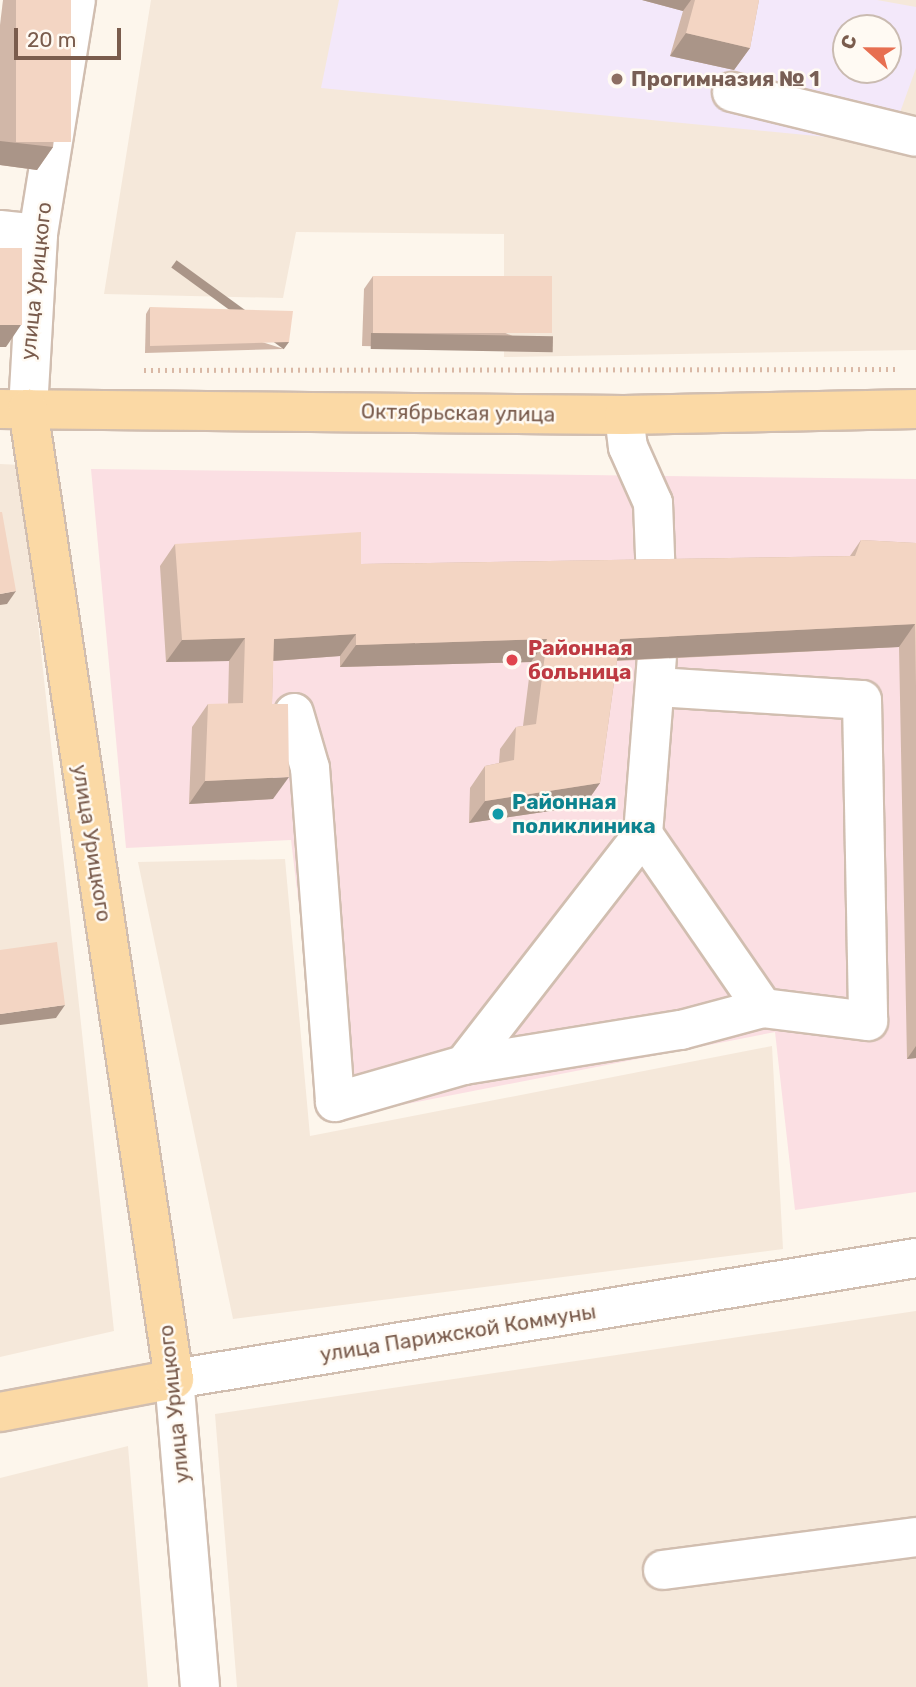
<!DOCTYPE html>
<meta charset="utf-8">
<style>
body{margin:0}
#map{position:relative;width:916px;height:1687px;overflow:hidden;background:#fdf6ec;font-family:Rubik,sans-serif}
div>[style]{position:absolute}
.residential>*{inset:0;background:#f5e8da}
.education>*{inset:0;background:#f3e8fa}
.medical>*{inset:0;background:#fbdfe3}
.path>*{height:4.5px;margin-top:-2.25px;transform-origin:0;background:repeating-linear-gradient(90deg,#d9b8a5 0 2px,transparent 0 7px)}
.roads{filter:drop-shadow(2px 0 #d1beb0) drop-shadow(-2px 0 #d1beb0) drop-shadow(0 2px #d1beb0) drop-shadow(0 -2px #d1beb0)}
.minor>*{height:38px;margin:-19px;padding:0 19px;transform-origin:19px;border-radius:19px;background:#fff}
.major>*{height:38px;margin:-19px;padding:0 19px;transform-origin:19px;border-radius:19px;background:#fbd9a5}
.wall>*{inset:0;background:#d1b7a8}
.shaded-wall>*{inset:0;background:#aa9588;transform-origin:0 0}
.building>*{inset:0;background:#f3d5c3;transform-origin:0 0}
.dots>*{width:19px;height:19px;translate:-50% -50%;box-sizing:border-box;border:4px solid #fffaf3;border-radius:50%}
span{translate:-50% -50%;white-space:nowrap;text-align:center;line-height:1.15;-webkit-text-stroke:5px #fffaf3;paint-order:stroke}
.education-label{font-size:21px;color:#785e54;font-weight:700}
.left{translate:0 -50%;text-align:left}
.street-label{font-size:21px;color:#7a5c4d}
.health-label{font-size:21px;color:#be3a42;font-weight:700}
.culture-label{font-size:21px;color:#0d838f;font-weight:700}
.north{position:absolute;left:832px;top:14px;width:70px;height:70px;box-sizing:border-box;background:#fffaf3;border:2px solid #cabbb1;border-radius:50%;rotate:291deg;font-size:19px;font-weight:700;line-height:28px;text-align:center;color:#7a5c4d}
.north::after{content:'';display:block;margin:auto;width:24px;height:32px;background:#e76f51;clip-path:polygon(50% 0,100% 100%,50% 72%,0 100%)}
.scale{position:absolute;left:14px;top:28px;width:107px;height:32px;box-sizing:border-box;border:4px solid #7a5c4d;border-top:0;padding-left:9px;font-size:21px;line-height:24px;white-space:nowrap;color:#7a5c4d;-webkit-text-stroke:5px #fffaf3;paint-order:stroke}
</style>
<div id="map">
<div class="residential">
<div style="clip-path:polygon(evenodd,151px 0,916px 0,916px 350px,504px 357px,504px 234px,296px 232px,283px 298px,104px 294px,151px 0,846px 28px,888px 28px,888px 70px,846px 70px,846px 28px)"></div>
<div style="clip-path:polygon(0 464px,21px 465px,114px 1331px,0 1357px)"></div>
<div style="clip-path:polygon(285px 859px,310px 1136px,772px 1046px,783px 1249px,233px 1319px,138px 862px)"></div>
<div style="clip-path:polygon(916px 1311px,916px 1687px,237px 1687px,215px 1414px)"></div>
<div style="clip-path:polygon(128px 1446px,148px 1687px,0 1687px,0 1478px)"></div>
</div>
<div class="education">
<div style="clip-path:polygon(evenodd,339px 0,877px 0,916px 7px,916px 68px,889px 143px,321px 88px,339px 0,846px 28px,888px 28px,888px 70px,846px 70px,846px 28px)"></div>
</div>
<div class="medical">
<div style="clip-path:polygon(91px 469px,916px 479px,916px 1192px,795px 1210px,775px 1032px,325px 1120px,291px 840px,126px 848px)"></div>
</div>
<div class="path">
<div style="left:144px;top:370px;width:754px;rotate:-0.08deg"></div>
</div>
<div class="roads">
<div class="minor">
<div style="left:732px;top:92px;width:189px;rotate:13.7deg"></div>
<div style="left:0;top:230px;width:38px;rotate:6deg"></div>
<div style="left:28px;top:409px;width:175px;rotate:-86.7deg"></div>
<div style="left:38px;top:234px;width:237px;rotate:-80.8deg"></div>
<div style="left:624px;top:415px;width:32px;rotate:83deg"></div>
<div style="left:628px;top:447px;width:61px;rotate:65.9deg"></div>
<div style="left:653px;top:503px;width:79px;rotate:87.8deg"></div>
<div style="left:656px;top:687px;width:206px;rotate:3.6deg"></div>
<div style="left:862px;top:700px;width:321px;rotate:88.9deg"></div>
<div style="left:868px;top:1021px;width:106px;rotate:-172.9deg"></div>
<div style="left:763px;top:1008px;width:211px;rotate:-124.6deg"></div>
<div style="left:643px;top:834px;width:177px;rotate:-85.5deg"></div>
<div style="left:294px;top:713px;width:57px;rotate:73.8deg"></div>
<div style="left:310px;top:768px;width:335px;rotate:85.7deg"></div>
<div style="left:335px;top:1102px;width:134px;rotate:-16deg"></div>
<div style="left:464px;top:1065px;width:220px;rotate:-9.2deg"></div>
<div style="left:681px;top:1030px;width:85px;rotate:-15deg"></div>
<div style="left:464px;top:1065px;width:292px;rotate:-52.2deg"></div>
<div style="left:663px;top:1570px;width:255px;rotate:-7.4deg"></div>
<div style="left:200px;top:1687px;width:309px;rotate:-94.8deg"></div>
<div style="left:174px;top:1379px;width:752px;rotate:-9.26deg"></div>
</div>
<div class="major">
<div style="left:0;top:409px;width:624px;rotate:0.55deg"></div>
<div style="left:624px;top:415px;width:292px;rotate:-1.2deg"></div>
<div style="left:0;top:1412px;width:177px;rotate:-10.7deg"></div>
<div style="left:174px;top:1379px;width:981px;rotate:-98.56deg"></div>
</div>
</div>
<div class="wall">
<div style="clip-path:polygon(3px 0,71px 0,53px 147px,37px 170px,0 165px,0 25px)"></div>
<div style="clip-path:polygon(642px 0,759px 0,750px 48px,734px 70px,670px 56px,683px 11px)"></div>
<div style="clip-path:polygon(373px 276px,545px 350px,362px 346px,364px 289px)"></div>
<div style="clip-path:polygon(150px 307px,284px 349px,145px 353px,146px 314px)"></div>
<div style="clip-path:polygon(861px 540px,916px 543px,916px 1058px,907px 1059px,899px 647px,617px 661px,600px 783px,584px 806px,469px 823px,470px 788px,485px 766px,499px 763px,500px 749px,516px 727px,523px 726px,531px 662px,340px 667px,340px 656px,273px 661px,272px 704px,273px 799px,189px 804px,192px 727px,208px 704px,228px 704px,229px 661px,166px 662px,160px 566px,175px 544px,361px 564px,850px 556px)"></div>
</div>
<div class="shaded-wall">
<div style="clip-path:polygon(642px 0,691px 0,683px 11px)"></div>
<div style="clip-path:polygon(686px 33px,750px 48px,734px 70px,670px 56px)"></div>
<div style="clip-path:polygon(0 141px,53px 147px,37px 170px,0 165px)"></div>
<div style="clip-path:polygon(0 325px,21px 325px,6px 347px,0 347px)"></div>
<div style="left:371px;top:333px;width:182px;height:16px;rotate:1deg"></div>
<div style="left:289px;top:342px;width:9px;height:139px;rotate:126deg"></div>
<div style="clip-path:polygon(16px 591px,7px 604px,0 605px,0 594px)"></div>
<div style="clip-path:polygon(915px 624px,899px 647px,604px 661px,620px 639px)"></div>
<div style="clip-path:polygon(356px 634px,340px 656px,258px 662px,274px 639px)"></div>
<div style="clip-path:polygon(245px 638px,229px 661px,166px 662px,182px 640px)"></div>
<div style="clip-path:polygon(547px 639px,531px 662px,340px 667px,356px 645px)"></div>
<div style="clip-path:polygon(289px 777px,273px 799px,189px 804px,205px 781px)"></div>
<div style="clip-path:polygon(600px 783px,584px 806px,469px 823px,485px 801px)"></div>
<div style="clip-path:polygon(65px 1005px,56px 1018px,0 1025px,0 1014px)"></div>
<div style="clip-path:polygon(916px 1046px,916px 1058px,907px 1059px)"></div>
</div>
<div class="building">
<div style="left:16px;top:0;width:55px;height:142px"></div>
<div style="clip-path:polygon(695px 0,759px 0,750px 48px,686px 33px)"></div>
<div style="left:0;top:248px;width:22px;height:77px"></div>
<div style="left:373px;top:276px;width:179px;height:57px"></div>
<div style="clip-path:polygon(150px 307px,293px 311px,289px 342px,150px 346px)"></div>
<div style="clip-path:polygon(0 512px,2px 512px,16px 591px,0 594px)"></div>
<div style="clip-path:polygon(361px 532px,361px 564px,855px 556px,861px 540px,916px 543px,916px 687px,915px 624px,620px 639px,600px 783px,485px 801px,485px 766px,514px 760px,516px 727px,536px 724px,547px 639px,356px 645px,356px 634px,274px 639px,272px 704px,288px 704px,289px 777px,205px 781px,208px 704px,243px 703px,245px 638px,182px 640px,175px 544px)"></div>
<div style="clip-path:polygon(57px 942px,65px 1005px,0 1014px,0 950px)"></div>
</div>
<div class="dots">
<div style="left:617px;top:79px;background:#8d6e63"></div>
<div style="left:512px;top:660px;background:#e0444e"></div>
<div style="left:498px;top:814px;background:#0f9aa8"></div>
</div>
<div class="education-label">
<span class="left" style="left:631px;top:79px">Прогимназия № 1</span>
</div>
<div class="street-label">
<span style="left:36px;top:281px;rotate:-84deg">улица Урицкого</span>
<span style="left:458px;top:413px;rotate:1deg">Октябрьская улица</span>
<span style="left:92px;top:843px;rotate:81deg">улица Урицкого</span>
<span style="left:458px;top:1333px;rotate:-9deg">улица Парижской Коммуны</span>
<span style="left:174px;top:1404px;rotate:-96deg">улица Урицкого</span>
</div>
<div class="health-label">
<span class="left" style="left:528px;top:660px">Районная<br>больница</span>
</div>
<div class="culture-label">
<span class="left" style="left:512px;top:814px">Районная<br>поликлиника</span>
</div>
<div class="north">С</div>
<div class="scale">20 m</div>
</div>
